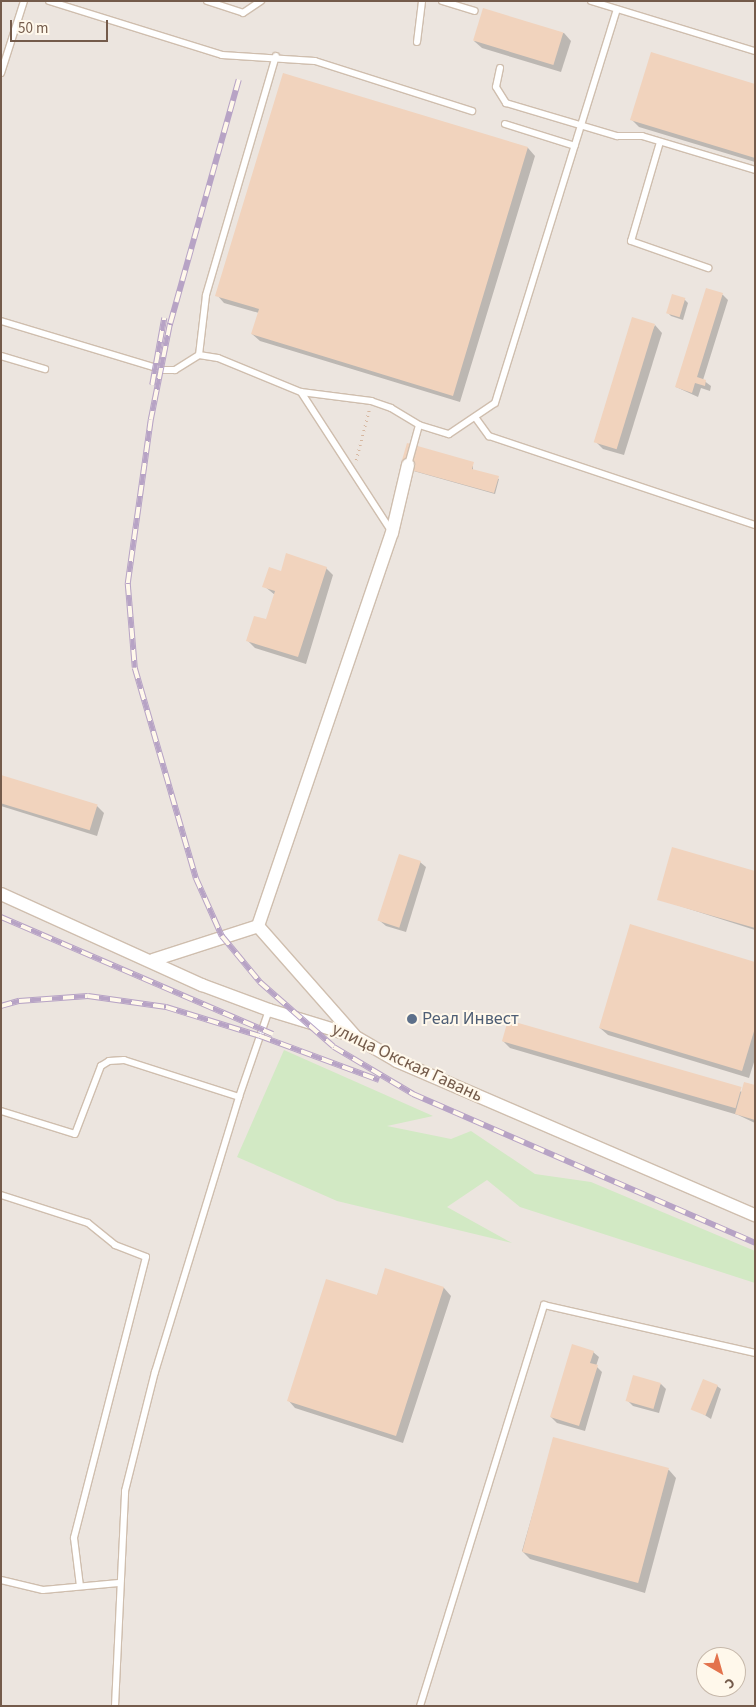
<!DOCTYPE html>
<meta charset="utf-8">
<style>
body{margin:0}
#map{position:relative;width:756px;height:1707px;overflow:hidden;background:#fcf4e5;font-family:"Source Sans 3",sans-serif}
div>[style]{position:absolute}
.industrial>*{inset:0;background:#ece5df}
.green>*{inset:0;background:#d2e9c4}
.shadow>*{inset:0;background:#0003}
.building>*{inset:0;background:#f1d3bd;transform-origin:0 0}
.path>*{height:2.5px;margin-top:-1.25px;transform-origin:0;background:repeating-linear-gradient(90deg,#d6b7a0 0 1px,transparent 0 5px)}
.roads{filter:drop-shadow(1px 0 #cfbeae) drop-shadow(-1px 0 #cfbeae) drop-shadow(0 1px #cfbeae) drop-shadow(0 -1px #cfbeae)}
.service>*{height:6px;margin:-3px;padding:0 3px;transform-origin:3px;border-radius:3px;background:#fff}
.minor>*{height:12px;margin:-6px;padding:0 6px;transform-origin:6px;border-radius:6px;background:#fff}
.rail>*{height:5.5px;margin-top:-2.75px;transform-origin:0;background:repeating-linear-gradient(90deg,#fff8eb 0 11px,#b7a3c5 0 22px);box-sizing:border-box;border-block:1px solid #b7a3c5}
.dots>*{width:14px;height:14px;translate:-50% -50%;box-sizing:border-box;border:2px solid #fff8eb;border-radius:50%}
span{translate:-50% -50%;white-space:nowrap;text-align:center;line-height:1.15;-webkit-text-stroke:4px #fff8eb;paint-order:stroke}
.service-label{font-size:18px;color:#4e5e75}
.left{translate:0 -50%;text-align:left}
.street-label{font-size:18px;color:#745b4b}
.frame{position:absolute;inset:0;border:2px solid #745b4b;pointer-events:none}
.north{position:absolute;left:696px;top:1647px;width:50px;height:50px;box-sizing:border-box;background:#fff8eb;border:1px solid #c7b9ab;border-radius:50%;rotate:142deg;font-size:14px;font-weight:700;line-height:20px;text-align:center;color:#745b4b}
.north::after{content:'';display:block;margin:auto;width:18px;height:22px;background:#e3734d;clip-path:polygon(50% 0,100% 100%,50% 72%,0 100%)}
.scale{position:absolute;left:10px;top:20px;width:98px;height:22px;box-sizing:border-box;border:2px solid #745b4b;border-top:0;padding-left:6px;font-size:15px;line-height:18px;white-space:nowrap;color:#745b4b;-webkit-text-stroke:4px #fff8eb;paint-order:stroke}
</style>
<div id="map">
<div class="industrial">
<div style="clip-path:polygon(evenodd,1px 1px,755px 1px,755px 1706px,1px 1706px,1px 1px,706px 1657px,736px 1657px,736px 1687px,706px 1687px,706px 1657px)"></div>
</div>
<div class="green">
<div style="clip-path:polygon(284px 1050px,433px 1116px,387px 1126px,451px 1139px,471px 1131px,535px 1174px,591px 1182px,755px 1251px,755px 1283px,520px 1207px,487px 1180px,447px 1207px,512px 1243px,337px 1201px,237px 1157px)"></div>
</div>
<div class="shadow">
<div style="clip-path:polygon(564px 33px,571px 41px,561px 72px,482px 48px,474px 41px)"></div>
<div style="clip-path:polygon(284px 75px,528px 148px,535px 156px,460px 402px,260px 341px,252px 334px,259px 313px,224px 303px,217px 295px)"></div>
<div style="clip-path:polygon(755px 85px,755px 162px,639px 127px,632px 120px)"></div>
<div style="clip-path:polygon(707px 290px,723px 295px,728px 300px,703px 380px,711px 386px,710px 391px,701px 388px,698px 397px,676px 387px)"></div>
<div style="clip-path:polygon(684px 299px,688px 303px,683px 320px,671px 316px,668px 313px)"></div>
<div style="clip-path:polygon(655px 325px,662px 333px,624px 455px,603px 449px,595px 441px)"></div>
<div style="clip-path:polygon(473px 463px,473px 471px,499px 479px,495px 494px,403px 468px)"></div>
<div style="clip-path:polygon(326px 568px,333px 575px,306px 664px,255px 648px,248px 641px,267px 621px,275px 595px,264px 586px,282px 573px)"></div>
<div style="clip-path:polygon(1px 777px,97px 806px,104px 813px,97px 836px,1px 806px)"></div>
<div style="clip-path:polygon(420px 862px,426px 867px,406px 932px,386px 926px,380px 921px)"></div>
<div style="clip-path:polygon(755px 872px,755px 930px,658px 899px)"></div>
<div style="clip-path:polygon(755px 963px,755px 1059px,749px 1078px,608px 1035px,600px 1028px)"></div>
<div style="clip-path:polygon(503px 1041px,743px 1092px,755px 1086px,755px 1123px,738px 1115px,510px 1048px)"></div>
<div style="clip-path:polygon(386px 1270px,444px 1288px,451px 1296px,403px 1443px,295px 1408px,288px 1400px,377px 1296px)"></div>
<div style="clip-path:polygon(593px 1352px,599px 1357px,596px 1366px,602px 1372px,585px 1431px,557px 1423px,551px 1417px)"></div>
<div style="clip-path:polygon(661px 1384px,666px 1389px,659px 1413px,633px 1406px,628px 1401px)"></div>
<div style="clip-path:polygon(717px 1386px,721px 1389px,711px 1419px,695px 1409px)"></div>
<div style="clip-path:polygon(554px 1439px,669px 1470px,676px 1478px,645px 1593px,530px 1559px,522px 1551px)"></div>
</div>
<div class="building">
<div style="left:483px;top:8px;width:84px;height:34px;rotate:17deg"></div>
<div style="clip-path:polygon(651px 52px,755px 84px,755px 158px,630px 120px)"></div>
<div style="clip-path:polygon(283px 73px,528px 147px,453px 396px,251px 334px,259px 309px,215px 296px)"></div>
<div style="clip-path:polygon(706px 288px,723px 293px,697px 377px,706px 380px,705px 386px,695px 383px,692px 393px,675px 387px)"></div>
<div style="left:672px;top:294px;width:14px;height:20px;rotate:17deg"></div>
<div style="left:632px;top:317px;width:24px;height:131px;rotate:17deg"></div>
<div style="clip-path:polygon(407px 443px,474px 462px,472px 469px,499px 476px,494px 493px,400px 467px)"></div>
<div style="clip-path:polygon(286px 553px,327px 567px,298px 657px,246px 641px,254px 616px,266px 619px,275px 591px,262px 587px,269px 567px,281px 571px)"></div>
<div style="left:1px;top:775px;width:101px;height:27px;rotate:17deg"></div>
<div style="clip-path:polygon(672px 847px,755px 871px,755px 928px,657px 900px)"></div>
<div style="left:399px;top:854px;width:23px;height:70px;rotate:18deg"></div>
<div style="clip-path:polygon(630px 924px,755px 962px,755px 1028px,742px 1071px,599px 1028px)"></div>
<div style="left:508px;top:1020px;width:243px;height:22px;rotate:16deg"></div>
<div style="clip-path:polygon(744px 1082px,755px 1085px,755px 1120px,735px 1114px)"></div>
<div style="clip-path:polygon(385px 1268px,444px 1287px,396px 1436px,287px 1401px,326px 1279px,377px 1295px)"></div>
<div style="clip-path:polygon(572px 1344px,594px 1351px,590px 1363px,598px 1365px,579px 1426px,550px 1417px)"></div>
<div style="left:633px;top:1375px;width:29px;height:27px;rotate:16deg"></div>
<div style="left:703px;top:1379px;width:16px;height:33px;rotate:22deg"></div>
<div style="left:553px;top:1437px;width:120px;height:119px;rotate:15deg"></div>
</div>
<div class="path">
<div style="left:356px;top:460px;width:52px;rotate:-75.4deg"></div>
</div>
<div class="roads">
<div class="service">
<div style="left:49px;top:1px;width:181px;rotate:17.3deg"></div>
<div style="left:222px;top:55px;width:93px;rotate:3.7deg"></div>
<div style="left:315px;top:61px;width:165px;rotate:17.7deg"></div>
<div style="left:207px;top:1px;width:38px;rotate:18deg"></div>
<div style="left:243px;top:13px;width:22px;rotate:-34deg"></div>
<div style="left:442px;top:1px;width:34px;rotate:17deg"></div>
<div style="left:591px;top:1px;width:171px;rotate:17deg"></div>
<div style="left:417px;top:42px;width:41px;rotate:-83deg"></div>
<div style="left:500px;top:68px;width:19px;rotate:102deg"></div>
<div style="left:496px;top:87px;width:19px;rotate:58deg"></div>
<div style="left:506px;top:103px;width:116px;rotate:16.6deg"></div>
<div style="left:617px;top:136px;width:25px"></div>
<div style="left:642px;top:136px;width:118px;rotate:16.7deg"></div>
<div style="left:1px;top:73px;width:76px;rotate:-72.3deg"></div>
<div style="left:505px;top:124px;width:73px;rotate:17.4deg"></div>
<div style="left:660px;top:142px;width:103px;rotate:106.3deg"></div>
<div style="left:631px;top:241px;width:82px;rotate:19.3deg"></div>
<div style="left:1px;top:321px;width:169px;rotate:16.8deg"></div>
<div style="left:163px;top:370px;width:12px"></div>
<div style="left:175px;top:370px;width:28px;rotate:-32deg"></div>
<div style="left:199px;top:355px;width:19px;rotate:9deg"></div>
<div style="left:218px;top:358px;width:90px;rotate:22.3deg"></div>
<div style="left:301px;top:392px;width:167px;rotate:57deg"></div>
<div style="left:199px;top:355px;width:60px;rotate:-83.3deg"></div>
<div style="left:206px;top:295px;width:249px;rotate:-73.7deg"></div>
<div style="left:1px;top:356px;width:46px;rotate:16.5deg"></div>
<div style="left:301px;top:392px;width:71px;rotate:7.3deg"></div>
<div style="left:371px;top:401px;width:21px;rotate:19deg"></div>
<div style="left:391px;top:408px;width:33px;rotate:31deg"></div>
<div style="left:475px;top:417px;width:24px;rotate:54deg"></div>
<div style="left:489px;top:436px;width:280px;rotate:18.5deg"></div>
<div style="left:408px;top:465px;width:41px;rotate:-74.6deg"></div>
<div style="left:419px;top:425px;width:31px;rotate:17deg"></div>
<div style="left:449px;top:434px;width:55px;rotate:-34deg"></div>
<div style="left:495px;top:403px;width:412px;rotate:-72.8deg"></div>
<div style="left:1px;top:1111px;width:77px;rotate:17.3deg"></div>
<div style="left:75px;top:1134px;width:73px;rotate:-69.1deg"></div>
<div style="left:101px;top:1066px;width:9px;rotate:-32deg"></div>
<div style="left:109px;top:1061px;width:15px;rotate:-4deg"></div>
<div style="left:124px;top:1060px;width:121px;rotate:17.8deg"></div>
<div style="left:1px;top:1195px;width:91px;rotate:17.8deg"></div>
<div style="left:88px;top:1223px;width:35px;rotate:39deg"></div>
<div style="left:115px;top:1245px;width:33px;rotate:21deg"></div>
<div style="left:146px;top:1257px;width:290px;rotate:104.4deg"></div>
<div style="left:74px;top:1538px;width:48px;rotate:82.9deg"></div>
<div style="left:1px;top:1580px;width:43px;rotate:13.4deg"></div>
<div style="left:43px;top:1590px;width:76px;rotate:-5.3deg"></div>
<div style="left:115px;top:1706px;width:215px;rotate:-87.3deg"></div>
<div style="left:125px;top:1491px;width:123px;rotate:-75.9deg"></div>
<div style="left:155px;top:1372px;width:288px;rotate:-73deg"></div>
<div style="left:239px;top:1097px;width:92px;rotate:-71deg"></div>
<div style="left:420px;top:1706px;width:420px;rotate:-72.8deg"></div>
<div style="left:544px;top:1305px;width:216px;rotate:12.8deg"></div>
</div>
<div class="minor">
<div style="left:1px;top:894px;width:221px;rotate:24.4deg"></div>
<div style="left:202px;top:985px;width:72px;rotate:20.5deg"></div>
<div style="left:269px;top:1010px;width:89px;rotate:17deg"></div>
<div style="left:354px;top:1036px;width:50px;rotate:30.2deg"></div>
<div style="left:397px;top:1061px;width:390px;rotate:23.3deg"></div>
<div style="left:153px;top:960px;width:110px;rotate:-17.9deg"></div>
<div style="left:354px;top:1035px;width:145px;rotate:-131.4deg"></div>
<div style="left:258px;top:926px;width:415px;rotate:-71.2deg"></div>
<div style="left:392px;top:533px;width:70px;rotate:-76.8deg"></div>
</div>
</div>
<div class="rail">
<div style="left:239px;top:80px;width:255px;rotate:105.7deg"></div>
<div style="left:170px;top:325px;width:97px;rotate:101.3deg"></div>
<div style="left:151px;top:420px;width:166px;rotate:98deg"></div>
<div style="left:128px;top:584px;width:84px;rotate:85.2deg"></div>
<div style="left:135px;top:668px;width:219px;rotate:73.8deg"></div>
<div style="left:196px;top:878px;width:64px;rotate:65.9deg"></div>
<div style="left:222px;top:936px;width:60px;rotate:50.4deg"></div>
<div style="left:260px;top:982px;width:98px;rotate:41.3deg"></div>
<div style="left:334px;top:1047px;width:92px;rotate:30.7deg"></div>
<div style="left:413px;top:1094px;width:373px;rotate:23.5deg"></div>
<div style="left:152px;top:385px;width:68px;rotate:-79.8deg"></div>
<div style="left:1px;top:917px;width:296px;rotate:23.3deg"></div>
<div style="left:1px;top:1006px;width:19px;rotate:-16deg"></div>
<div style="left:19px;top:1001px;width:69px;rotate:-4.1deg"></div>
<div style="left:88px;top:996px;width:79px;rotate:8deg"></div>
<div style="left:166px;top:1007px;width:98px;rotate:17.1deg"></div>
<div style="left:260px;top:1036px;width:127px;rotate:20.3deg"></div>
</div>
<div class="dots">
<div style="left:412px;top:1019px;background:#5c6f8a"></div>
</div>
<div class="service-label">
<span class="left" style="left:422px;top:1019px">Реал Инвест</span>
</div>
<div class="street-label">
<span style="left:407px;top:1063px;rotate:25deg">улица Окская Гавань</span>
</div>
<div class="frame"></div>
<div class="north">С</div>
<div class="scale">50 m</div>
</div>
